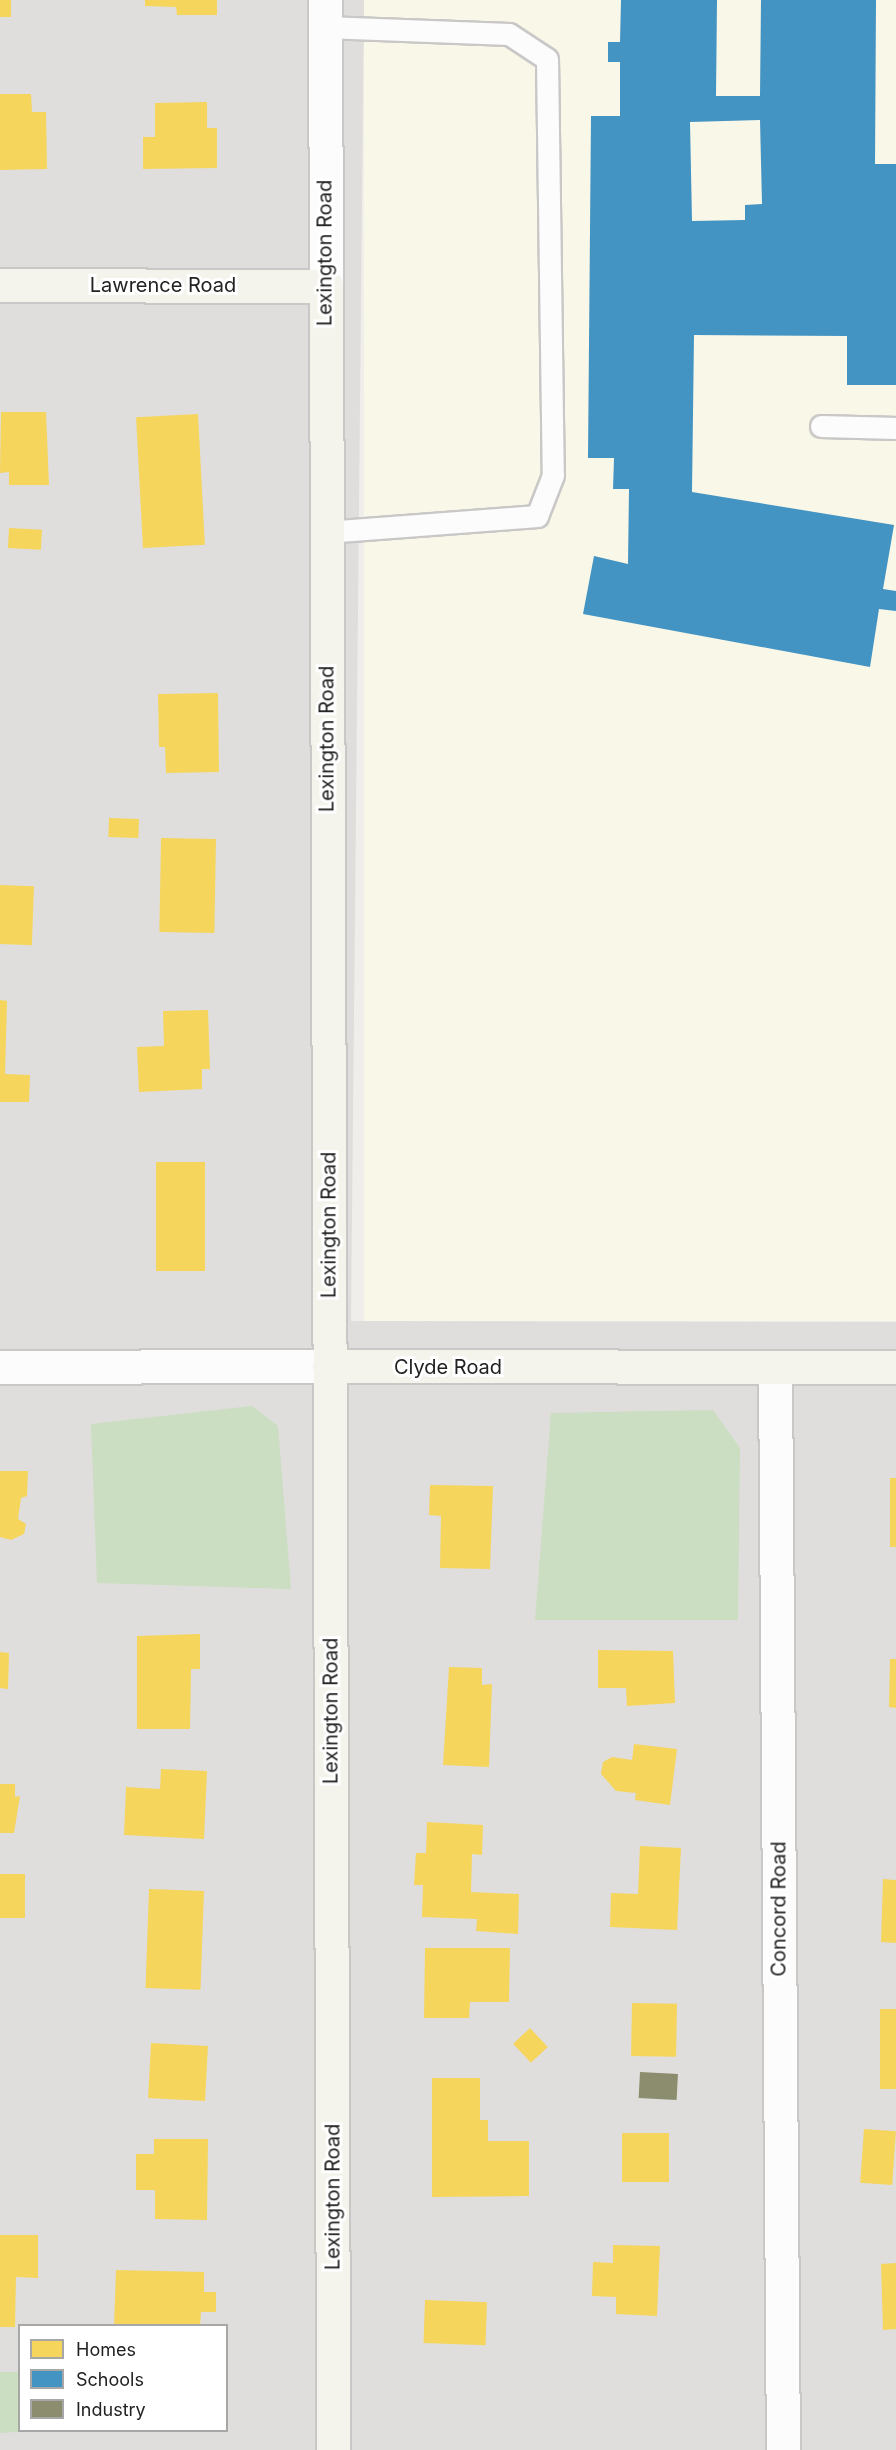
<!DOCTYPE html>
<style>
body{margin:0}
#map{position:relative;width:896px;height:2450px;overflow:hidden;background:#f0eeeb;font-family:Inter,sans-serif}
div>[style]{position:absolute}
.residential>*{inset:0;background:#dfdedc}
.education>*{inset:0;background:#f8f7e8;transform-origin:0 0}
.forest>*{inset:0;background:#cbdec1}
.homes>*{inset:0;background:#f6d55c;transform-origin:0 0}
.schools>*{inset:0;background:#4393c3}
.industry>*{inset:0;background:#8c8c6e;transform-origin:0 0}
.roads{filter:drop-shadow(2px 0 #c9c8c7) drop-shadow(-2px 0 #c9c8c7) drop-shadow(0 2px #c9c8c7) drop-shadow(0 -2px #c9c8c7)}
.lane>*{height:21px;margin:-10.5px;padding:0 10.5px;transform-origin:10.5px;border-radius:10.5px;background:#fdfcfc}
.street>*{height:33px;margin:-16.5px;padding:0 16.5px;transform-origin:16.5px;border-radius:16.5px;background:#fdfcfc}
.secondary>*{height:33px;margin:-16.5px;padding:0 16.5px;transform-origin:16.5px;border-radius:16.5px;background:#f4f4ed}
span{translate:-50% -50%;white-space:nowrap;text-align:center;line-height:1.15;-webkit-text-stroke:6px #fff;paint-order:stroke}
.street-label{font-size:20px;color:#222}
.legend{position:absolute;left:18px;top:2324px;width:210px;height:108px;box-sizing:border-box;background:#fff;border:2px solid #a7a7a7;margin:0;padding:8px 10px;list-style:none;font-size:18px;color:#222}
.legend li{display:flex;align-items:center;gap:12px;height:30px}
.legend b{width:30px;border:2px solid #a7a7a7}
</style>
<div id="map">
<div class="residential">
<div style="clip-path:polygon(evenodd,0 0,364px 0,351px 1321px,896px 1322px,896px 2450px,0 2450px,0 0,20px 2326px,226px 2326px,226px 2430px,20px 2430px,20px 2326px)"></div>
</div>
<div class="education">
<div style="left:364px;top:0;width:532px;height:1321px"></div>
</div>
<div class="forest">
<div style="clip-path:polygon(252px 1406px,278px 1426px,291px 1589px,97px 1583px,91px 1424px)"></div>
<div style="clip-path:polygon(713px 1410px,740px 1448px,738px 1620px,535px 1620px,551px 1413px)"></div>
<div style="clip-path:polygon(0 2372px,19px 2372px,20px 2430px,32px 2431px,0 2433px)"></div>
</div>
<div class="homes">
<div style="left:0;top:0;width:11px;height:17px"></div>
<div style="clip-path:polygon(145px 0,217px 0,217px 15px,177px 15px,176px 7px,145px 6px)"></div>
<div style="clip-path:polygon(0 94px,31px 94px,32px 112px,46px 112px,47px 169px,0 170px)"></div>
<div style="clip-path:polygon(207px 102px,207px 128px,217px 128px,217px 168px,143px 169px,143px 137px,155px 137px,155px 103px)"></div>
<div style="clip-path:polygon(1px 412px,46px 412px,49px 485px,9px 485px,9px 472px,0 473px)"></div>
<div style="left:198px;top:414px;width:131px;height:62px;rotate:87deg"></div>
<div style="left:9px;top:528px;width:33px;height:20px;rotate:3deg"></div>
<div style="clip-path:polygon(218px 693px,219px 772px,166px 773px,165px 747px,159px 747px,158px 694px)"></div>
<div style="left:109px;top:818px;width:30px;height:19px;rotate:2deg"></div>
<div style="left:161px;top:838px;width:55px;height:94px;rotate:1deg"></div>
<div style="left:0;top:885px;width:34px;height:59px;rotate:2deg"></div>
<div style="clip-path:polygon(0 1000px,7px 1001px,5px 1074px,30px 1075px,29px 1102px,0 1102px)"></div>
<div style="clip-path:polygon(208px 1010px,210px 1069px,202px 1069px,202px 1089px,139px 1092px,137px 1047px,164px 1046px,163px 1011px)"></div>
<div style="left:156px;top:1162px;width:49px;height:109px"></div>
<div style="clip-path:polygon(0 1471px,28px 1471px,27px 1496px,21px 1498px,18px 1519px,26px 1524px,24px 1534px,11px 1540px,0 1537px)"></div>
<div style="left:890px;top:1478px;width:6px;height:69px"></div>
<div style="clip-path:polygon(430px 1485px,493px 1486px,490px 1569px,440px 1568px,441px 1516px,429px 1515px)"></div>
<div style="clip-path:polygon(200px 1634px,200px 1669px,191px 1669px,190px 1729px,137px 1729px,137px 1636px)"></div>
<div style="clip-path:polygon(598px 1650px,673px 1651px,675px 1703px,627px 1706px,626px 1688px,598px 1688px)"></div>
<div style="clip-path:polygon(0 1652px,9px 1653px,8px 1689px,0 1688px)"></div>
<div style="clip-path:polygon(890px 1659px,896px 1659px,896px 1708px,889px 1707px)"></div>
<div style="clip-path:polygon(449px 1667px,482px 1668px,482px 1685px,492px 1684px,489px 1767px,443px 1765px)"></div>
<div style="clip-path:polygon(634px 1744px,677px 1749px,670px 1805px,635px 1800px,636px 1793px,616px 1791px,601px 1774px,603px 1762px,612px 1757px,632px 1760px)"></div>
<div style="clip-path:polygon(161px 1769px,207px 1771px,204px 1839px,124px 1835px,126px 1787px,160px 1789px)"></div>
<div style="clip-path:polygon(0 1784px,15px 1784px,15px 1797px,20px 1796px,14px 1833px,0 1833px)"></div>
<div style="clip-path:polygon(427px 1822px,483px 1825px,482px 1855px,472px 1854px,471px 1892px,519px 1894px,518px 1934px,476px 1931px,477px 1919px,422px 1917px,423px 1885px,414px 1885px,416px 1853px,426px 1853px)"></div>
<div style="clip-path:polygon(640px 1846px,681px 1848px,677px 1930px,610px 1927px,611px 1893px,638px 1894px)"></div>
<div style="left:0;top:1874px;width:25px;height:44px"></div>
<div style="clip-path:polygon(883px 1879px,896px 1880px,896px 1943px,881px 1942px)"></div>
<div style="left:149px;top:1889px;width:55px;height:99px;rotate:2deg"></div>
<div style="clip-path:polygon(425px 1948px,510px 1948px,509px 2002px,470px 2002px,469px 2018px,424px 2018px)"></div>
<div style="left:632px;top:2003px;width:45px;height:53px;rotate:1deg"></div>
<div style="left:880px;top:2009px;width:16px;height:80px"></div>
<div style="left:530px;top:2028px;width:26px;height:23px;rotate:47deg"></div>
<div style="left:151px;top:2043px;width:57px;height:55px;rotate:3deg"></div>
<div style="clip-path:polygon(432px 2078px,480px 2078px,480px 2120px,488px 2120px,488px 2141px,529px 2141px,529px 2196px,432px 2197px)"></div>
<div style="left:864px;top:2129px;width:32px;height:54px;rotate:4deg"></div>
<div style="left:669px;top:2133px;width:49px;height:47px;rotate:90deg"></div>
<div style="clip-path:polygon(154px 2139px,208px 2139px,207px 2220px,155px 2219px,155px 2190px,136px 2190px,136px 2154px,154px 2154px)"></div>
<div style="clip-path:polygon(0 2235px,38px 2235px,38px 2278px,16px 2277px,15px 2327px,0 2327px)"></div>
<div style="clip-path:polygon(613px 2245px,660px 2246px,657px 2316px,616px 2314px,616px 2297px,592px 2296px,593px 2262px,613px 2263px)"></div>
<div style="clip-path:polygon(896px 2263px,896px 2329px,883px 2330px,881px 2264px)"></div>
<div style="clip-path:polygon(116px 2270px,204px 2272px,204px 2292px,216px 2292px,216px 2312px,201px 2312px,200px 2326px,114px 2326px)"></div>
<div style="left:425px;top:2300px;width:62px;height:43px;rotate:2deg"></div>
</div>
<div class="schools">
<div style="clip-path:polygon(evenodd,621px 0,717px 0,716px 96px,760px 96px,761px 0,876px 0,875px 164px,896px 164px,896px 385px,847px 385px,847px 336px,694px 335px,692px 492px,894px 525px,883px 589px,896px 591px,896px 611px,879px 609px,870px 667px,583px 614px,594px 556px,628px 564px,629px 489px,613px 489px,614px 458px,588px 458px,591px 116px,620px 116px,620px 62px,608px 62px,608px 42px,620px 42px,621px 0,760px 120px,762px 204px,745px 205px,745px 220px,692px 221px,690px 122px,760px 120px)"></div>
</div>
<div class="industry">
<div style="left:640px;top:2072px;width:38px;height:26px;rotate:3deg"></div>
</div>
<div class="roads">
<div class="lane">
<div style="left:325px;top:27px;width:184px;rotate:2.2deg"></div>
<div style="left:509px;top:34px;width:45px;rotate:33.3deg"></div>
<div style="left:547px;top:59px;width:416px;rotate:89.2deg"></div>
<div style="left:553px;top:475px;width:44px;rotate:111.3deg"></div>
<div style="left:537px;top:516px;width:212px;rotate:175.7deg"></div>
<div style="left:821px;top:426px;width:75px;rotate:1.5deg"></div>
</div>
<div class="street">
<div style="left:325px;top:0;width:286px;rotate:89.8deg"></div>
<div style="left:0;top:1367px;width:329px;rotate:-0.2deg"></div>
<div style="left:775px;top:1369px;width:1081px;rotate:89.58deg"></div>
</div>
<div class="secondary">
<div style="left:0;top:285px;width:326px;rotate:0.2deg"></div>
<div style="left:326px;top:286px;width:2164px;rotate:89.81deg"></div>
<div style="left:329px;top:1366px;width:567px;rotate:0.1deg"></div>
</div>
</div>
<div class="street-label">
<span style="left:325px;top:253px;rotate:-90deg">Lexington Road</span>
<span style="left:163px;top:285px">Lawrence Road</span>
<span style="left:327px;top:739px;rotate:-90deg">Lexington Road</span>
<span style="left:329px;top:1225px;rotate:-90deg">Lexington Road</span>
<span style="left:448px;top:1367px">Clyde Road</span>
<span style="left:331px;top:1711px;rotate:-90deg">Lexington Road</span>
<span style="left:779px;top:1909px;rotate:-90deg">Concord Road</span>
<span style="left:333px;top:2197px;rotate:-90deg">Lexington Road</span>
</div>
<ul class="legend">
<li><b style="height:16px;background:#f6d55c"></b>Homes</li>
<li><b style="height:16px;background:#4393c3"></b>Schools</li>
<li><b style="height:16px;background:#8c8c6e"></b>Industry</li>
</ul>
</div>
